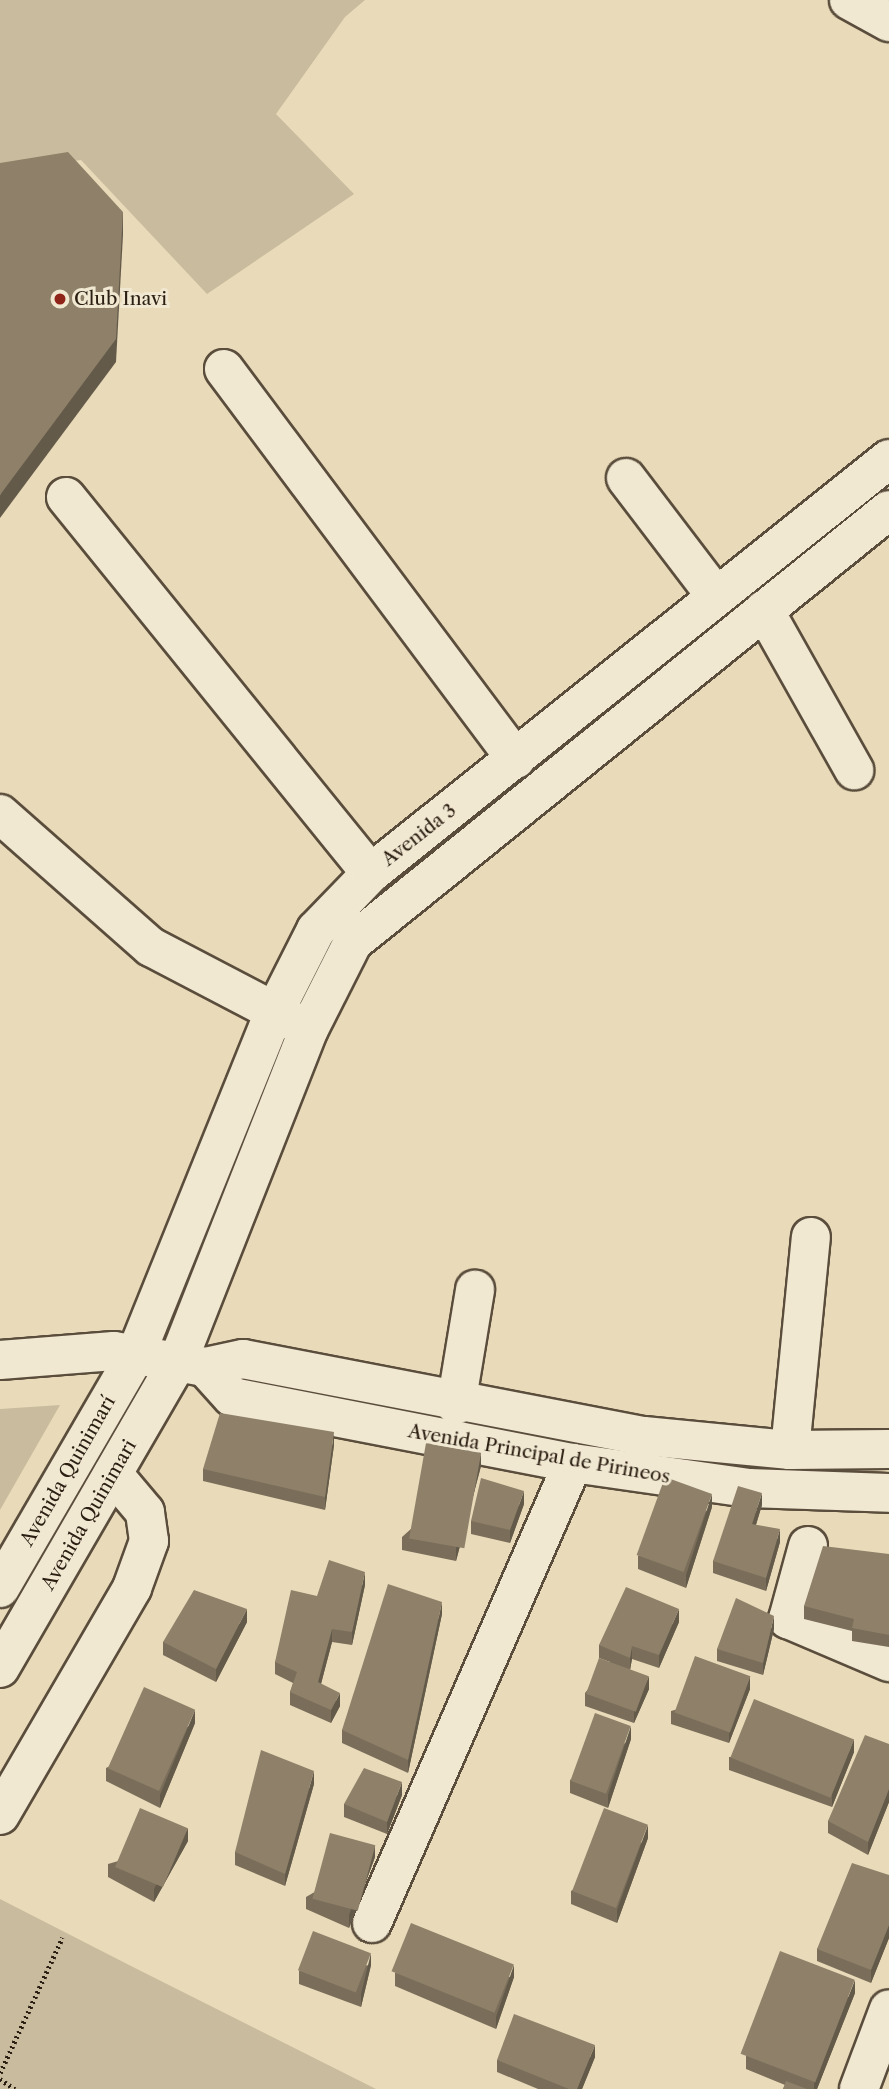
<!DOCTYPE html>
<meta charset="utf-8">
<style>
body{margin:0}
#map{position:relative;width:889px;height:2089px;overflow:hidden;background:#e9dbb9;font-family:"Libre Caslon Text",serif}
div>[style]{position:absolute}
.green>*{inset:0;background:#c9bb9d}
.path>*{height:4.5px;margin-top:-2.25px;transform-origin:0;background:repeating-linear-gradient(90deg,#2b1e12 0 2px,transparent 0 5.5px)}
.roads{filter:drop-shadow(2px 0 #5a4d3c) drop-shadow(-2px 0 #5a4d3c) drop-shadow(0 2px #5a4d3c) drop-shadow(0 -2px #5a4d3c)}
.minor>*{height:38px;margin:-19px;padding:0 19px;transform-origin:19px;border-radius:19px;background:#f1e8d2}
.wall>*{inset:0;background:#7a6e5a}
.shaded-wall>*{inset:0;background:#635a4a}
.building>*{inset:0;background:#8e8069;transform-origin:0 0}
.dots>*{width:19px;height:19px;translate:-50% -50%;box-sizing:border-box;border:4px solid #f1e8d2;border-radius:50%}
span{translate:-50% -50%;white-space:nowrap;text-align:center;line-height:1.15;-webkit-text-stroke:6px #f1e8d2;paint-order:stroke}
.poi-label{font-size:19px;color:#2b1e12}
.left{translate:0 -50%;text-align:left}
.street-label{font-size:19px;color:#2b1e12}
</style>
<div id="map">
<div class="green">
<div style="clip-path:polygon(0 0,365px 0,345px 17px,276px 114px,354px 194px,207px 294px,81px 160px,0 171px)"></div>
<div style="clip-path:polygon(60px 1405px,0 1510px,0 1409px)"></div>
<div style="clip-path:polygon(0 1899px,133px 1967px,376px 2089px,0 2089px)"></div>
</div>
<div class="path">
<div style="left:0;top:2073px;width:149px;rotate:-65.3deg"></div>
<div style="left:0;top:2079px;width:18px;rotate:34deg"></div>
</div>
<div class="roads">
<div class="minor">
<div style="left:849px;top:0;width:46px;rotate:28.8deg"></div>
<div style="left:224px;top:369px;width:487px;rotate:53.2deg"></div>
<div style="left:626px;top:478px;width:147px;rotate:52.7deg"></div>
<div style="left:66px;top:497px;width:484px;rotate:51deg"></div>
<div style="left:764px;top:610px;width:184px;rotate:60.6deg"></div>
<div style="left:0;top:814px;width:201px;rotate:41.4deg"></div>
<div style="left:151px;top:947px;width:166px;rotate:27.6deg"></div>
<div style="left:0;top:1360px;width:114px;rotate:-4.5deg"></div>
<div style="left:114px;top:1351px;width:92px;rotate:10deg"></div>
<div style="left:205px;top:1367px;width:39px;rotate:-12deg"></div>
<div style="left:243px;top:1359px;width:408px;rotate:10.9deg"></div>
<div style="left:644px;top:1436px;width:147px;rotate:5.5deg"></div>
<div style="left:790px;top:1450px;width:99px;rotate:-0.6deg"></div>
<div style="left:205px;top:1367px;width:40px;rotate:48deg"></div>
<div style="left:232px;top:1397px;width:347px;rotate:11deg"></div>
<div style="left:573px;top:1463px;width:178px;rotate:8.1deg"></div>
<div style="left:749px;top:1488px;width:140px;rotate:2deg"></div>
<div style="left:456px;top:1405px;width:117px;rotate:-80.6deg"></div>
<div style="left:790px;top:1450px;width:214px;rotate:-84.4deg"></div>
<div style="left:808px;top:1546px;width:76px;rotate:105.3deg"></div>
<div style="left:788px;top:1619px;width:110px;rotate:23.1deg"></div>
<div style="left:0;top:1588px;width:271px;rotate:-59.8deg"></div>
<div style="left:136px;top:1354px;width:368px;rotate:-68deg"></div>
<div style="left:274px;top:1013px;width:93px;rotate:-63.2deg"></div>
<div style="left:316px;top:930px;width:79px;rotate:-46deg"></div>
<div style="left:371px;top:873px;width:663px;rotate:-38.63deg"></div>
<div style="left:0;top:1668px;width:355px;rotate:-59.9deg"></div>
<div style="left:178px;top:1361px;width:357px;rotate:-68.5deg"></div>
<div style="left:309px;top:1029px;width:97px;rotate:-63.2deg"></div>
<div style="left:353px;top:942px;width:688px;rotate:-38.87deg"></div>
<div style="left:0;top:1815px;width:263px;rotate:-59.8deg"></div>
<div style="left:132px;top:1588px;width:50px;rotate:-70.1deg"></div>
<div style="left:149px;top:1541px;width:29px;rotate:-98deg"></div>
<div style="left:145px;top:1512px;width:50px;rotate:-130.1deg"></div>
<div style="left:372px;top:1923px;width:502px;rotate:-66.4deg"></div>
<div style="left:859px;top:2089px;width:85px;rotate:-69.4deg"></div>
</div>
</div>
<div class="wall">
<div style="clip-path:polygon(334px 1445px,325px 1510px,203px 1481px,203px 1469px)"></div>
<div style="clip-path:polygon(481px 1466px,456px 1561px,402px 1550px,402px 1537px)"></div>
<div style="clip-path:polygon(524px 1504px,510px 1543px,471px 1534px,471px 1521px)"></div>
<div style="clip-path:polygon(762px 1505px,756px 1525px,780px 1542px,766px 1591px,713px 1573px,713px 1561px)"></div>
<div style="clip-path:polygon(712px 1507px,686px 1588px,638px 1569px,638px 1556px)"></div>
<div style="clip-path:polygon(889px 1554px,889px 1647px,852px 1641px,852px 1631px,804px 1619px,804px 1606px)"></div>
<div style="clip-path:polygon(365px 1585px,352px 1645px,332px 1642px,321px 1684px,340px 1706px,331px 1723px,290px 1705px,290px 1692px,293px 1683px,275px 1674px,275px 1662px,317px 1596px)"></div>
<div style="clip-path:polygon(442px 1614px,408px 1773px,342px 1743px,342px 1730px)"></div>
<div style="clip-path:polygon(247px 1622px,216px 1682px,163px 1655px,163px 1642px)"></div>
<div style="clip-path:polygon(679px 1622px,659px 1668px,632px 1659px,630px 1670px,649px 1689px,634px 1723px,585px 1706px,585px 1693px,610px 1662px,599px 1658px,599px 1645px)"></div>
<div style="clip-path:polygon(774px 1629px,763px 1675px,717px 1661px,717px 1649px)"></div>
<div style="clip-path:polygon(750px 1689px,729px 1743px,671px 1724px,671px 1711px)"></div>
<div style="clip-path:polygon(195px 1723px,160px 1808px,106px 1781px,106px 1768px)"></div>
<div style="clip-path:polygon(631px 1739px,608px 1808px,570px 1793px,570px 1780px)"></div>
<div style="clip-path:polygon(889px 1744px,889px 1802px,868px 1855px,828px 1833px,828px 1821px)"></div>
<div style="clip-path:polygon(854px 1752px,832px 1807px,729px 1770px,729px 1757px)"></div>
<div style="clip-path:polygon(314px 1784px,285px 1886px,235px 1865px,235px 1852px)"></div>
<div style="clip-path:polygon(402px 1795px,387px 1834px,344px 1817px,344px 1804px)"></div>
<div style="clip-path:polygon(648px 1838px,617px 1923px,571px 1904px,571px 1891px)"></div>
<div style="clip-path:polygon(188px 1841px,154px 1902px,108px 1877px,108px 1864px)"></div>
<div style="clip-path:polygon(375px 1857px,349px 1928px,306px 1909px,306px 1897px)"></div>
<div style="clip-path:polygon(889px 1875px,889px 1938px,871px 1983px,817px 1961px,817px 1949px)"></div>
<div style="clip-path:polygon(371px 1965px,361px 2007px,299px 1984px,299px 1971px)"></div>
<div style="clip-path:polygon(395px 1973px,514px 1977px,496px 2029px,395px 1986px)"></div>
<div style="clip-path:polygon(855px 1993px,817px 2089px,783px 2089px,785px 2085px,746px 2069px,746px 2056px)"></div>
<div style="clip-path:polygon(595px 2057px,582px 2089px,538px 2089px,497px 2072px,497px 2060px)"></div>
</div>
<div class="shaded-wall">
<div style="clip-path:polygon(123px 212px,123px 235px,116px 362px,0 518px,0 495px)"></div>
<div style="clip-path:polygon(334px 1432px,334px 1445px,325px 1510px,325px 1497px)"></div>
<div style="clip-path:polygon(481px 1453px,481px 1466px,456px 1561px,456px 1548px)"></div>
<div style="clip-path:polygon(524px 1491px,524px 1504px,510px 1543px,510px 1530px)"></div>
<div style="clip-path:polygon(762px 1493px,762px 1505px,752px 1537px,752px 1524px)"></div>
<div style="clip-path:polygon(712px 1494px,712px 1507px,686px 1588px,686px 1575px)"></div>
<div style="clip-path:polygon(780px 1529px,780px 1542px,766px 1591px,766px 1578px)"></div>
<div style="clip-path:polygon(365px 1572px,365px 1585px,352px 1645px,352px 1632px)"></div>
<div style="clip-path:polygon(442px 1602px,442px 1614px,408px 1773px,408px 1760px)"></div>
<div style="clip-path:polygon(247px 1609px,247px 1622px,216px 1682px,216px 1669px)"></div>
<div style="clip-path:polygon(679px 1609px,679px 1622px,659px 1668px,659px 1655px)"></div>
<div style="clip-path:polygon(774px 1616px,774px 1629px,763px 1675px,763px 1663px)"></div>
<div style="clip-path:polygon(332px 1629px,332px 1642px,318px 1695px,318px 1682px)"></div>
<div style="clip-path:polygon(632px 1646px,632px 1659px,630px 1670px,630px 1658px)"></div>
<div style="clip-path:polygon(649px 1676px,649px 1689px,634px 1723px,634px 1710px)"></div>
<div style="clip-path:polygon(750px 1676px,750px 1689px,729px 1743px,729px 1730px)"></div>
<div style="clip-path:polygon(340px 1693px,340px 1706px,331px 1723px,331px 1710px)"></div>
<div style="clip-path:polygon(195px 1710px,195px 1723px,160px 1808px,160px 1795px)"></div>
<div style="clip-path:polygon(631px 1726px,631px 1739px,608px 1808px,608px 1795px)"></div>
<div style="clip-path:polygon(854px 1739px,854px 1752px,832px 1807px,832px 1794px)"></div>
<div style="clip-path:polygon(314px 1771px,314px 1784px,285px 1886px,285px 1874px)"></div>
<div style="clip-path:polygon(402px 1782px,402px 1795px,387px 1834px,387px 1822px)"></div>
<div style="clip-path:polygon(889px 1789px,889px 1802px,868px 1855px,868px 1842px)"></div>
<div style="clip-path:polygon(648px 1825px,648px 1838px,617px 1923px,617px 1910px)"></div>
<div style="clip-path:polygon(188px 1828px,188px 1841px,154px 1902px,154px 1889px)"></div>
<div style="clip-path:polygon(375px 1845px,375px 1857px,349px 1928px,349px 1915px)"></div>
<div style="clip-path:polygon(889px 1925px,889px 1938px,871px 1983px,871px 1970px)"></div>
<div style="clip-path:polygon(371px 1953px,371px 1965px,361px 2007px,361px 1994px)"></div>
<div style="clip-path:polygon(514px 1965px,514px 1977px,496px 2029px,496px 2017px)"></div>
<div style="clip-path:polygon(855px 1980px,855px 1993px,817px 2089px,814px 2089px,814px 2084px)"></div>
<div style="clip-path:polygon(595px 2045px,595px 2057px,582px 2089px,577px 2089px)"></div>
</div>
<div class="building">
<div style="clip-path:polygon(68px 152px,123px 212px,116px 339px,0 495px,0 163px)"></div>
<div style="clip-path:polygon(220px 1413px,334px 1432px,325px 1497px,203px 1469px)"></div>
<div style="left:426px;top:1443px;width:56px;height:97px;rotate:10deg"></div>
<div style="left:665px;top:1477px;width:50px;height:83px;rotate:20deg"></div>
<div style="clip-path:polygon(481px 1478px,524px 1491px,510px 1530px,471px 1521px)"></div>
<div style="clip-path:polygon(738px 1486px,762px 1493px,752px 1524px,780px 1529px,766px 1578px,713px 1561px)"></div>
<div style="clip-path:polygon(823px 1546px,889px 1554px,889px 1635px,852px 1628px,854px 1619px,804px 1606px)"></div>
<div style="clip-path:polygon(329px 1560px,365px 1572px,352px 1632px,332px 1629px,318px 1682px,340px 1693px,331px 1710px,290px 1692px,297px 1672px,275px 1662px,291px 1590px,317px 1596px)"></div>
<div style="clip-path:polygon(388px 1584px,442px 1602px,408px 1760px,342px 1730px)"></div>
<div style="clip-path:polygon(626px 1587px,679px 1609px,659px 1655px,632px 1646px,630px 1658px,599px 1645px)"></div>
<div style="clip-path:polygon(194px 1590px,247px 1609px,216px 1669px,163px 1642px)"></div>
<div style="clip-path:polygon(736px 1598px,774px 1616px,763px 1663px,717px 1649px)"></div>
<div style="left:695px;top:1656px;width:59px;height:60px;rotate:20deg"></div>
<div style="left:599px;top:1658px;width:53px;height:38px;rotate:20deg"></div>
<div style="left:144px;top:1687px;width:56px;height:89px;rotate:24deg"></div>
<div style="left:754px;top:1699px;width:108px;height:63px;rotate:22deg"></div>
<div style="left:595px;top:1713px;width:38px;height:72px;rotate:20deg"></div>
<div style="clip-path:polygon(865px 1735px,889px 1744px,889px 1789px,868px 1842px,828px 1821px)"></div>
<div style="clip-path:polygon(261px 1750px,314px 1771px,285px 1874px,235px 1852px)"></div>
<div style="clip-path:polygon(364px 1768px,402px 1782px,387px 1822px,344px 1804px)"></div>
<div style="left:140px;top:1808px;width:52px;height:64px;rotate:23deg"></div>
<div style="left:604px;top:1808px;width:47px;height:89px;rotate:21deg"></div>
<div style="left:330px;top:1833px;width:47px;height:68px;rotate:15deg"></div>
<div style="clip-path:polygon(852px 1863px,889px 1875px,889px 1925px,871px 1970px,817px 1949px)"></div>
<div style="left:411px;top:1923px;width:111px;height:52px;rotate:22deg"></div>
<div style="left:313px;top:1931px;width:62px;height:42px;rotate:21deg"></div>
<div style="left:780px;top:1951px;width:80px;height:110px;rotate:21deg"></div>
<div style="clip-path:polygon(514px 2014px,595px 2045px,577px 2089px,569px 2089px,497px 2060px)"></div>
<div style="clip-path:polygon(786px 2081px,807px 2089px,783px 2089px)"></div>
</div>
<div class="dots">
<div style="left:60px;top:299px;background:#8f2418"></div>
</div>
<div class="poi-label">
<span class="left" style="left:74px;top:299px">Club Inavi</span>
</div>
<div class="street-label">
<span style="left:419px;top:835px;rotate:-38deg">Avenida 3</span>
<span style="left:539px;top:1454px;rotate:10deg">Avenida Principal de Pirineos</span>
<span style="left:68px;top:1471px;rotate:-60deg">Avenida Quinimarí</span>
<span style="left:89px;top:1515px;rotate:-60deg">Avenida Quinimari</span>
</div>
</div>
